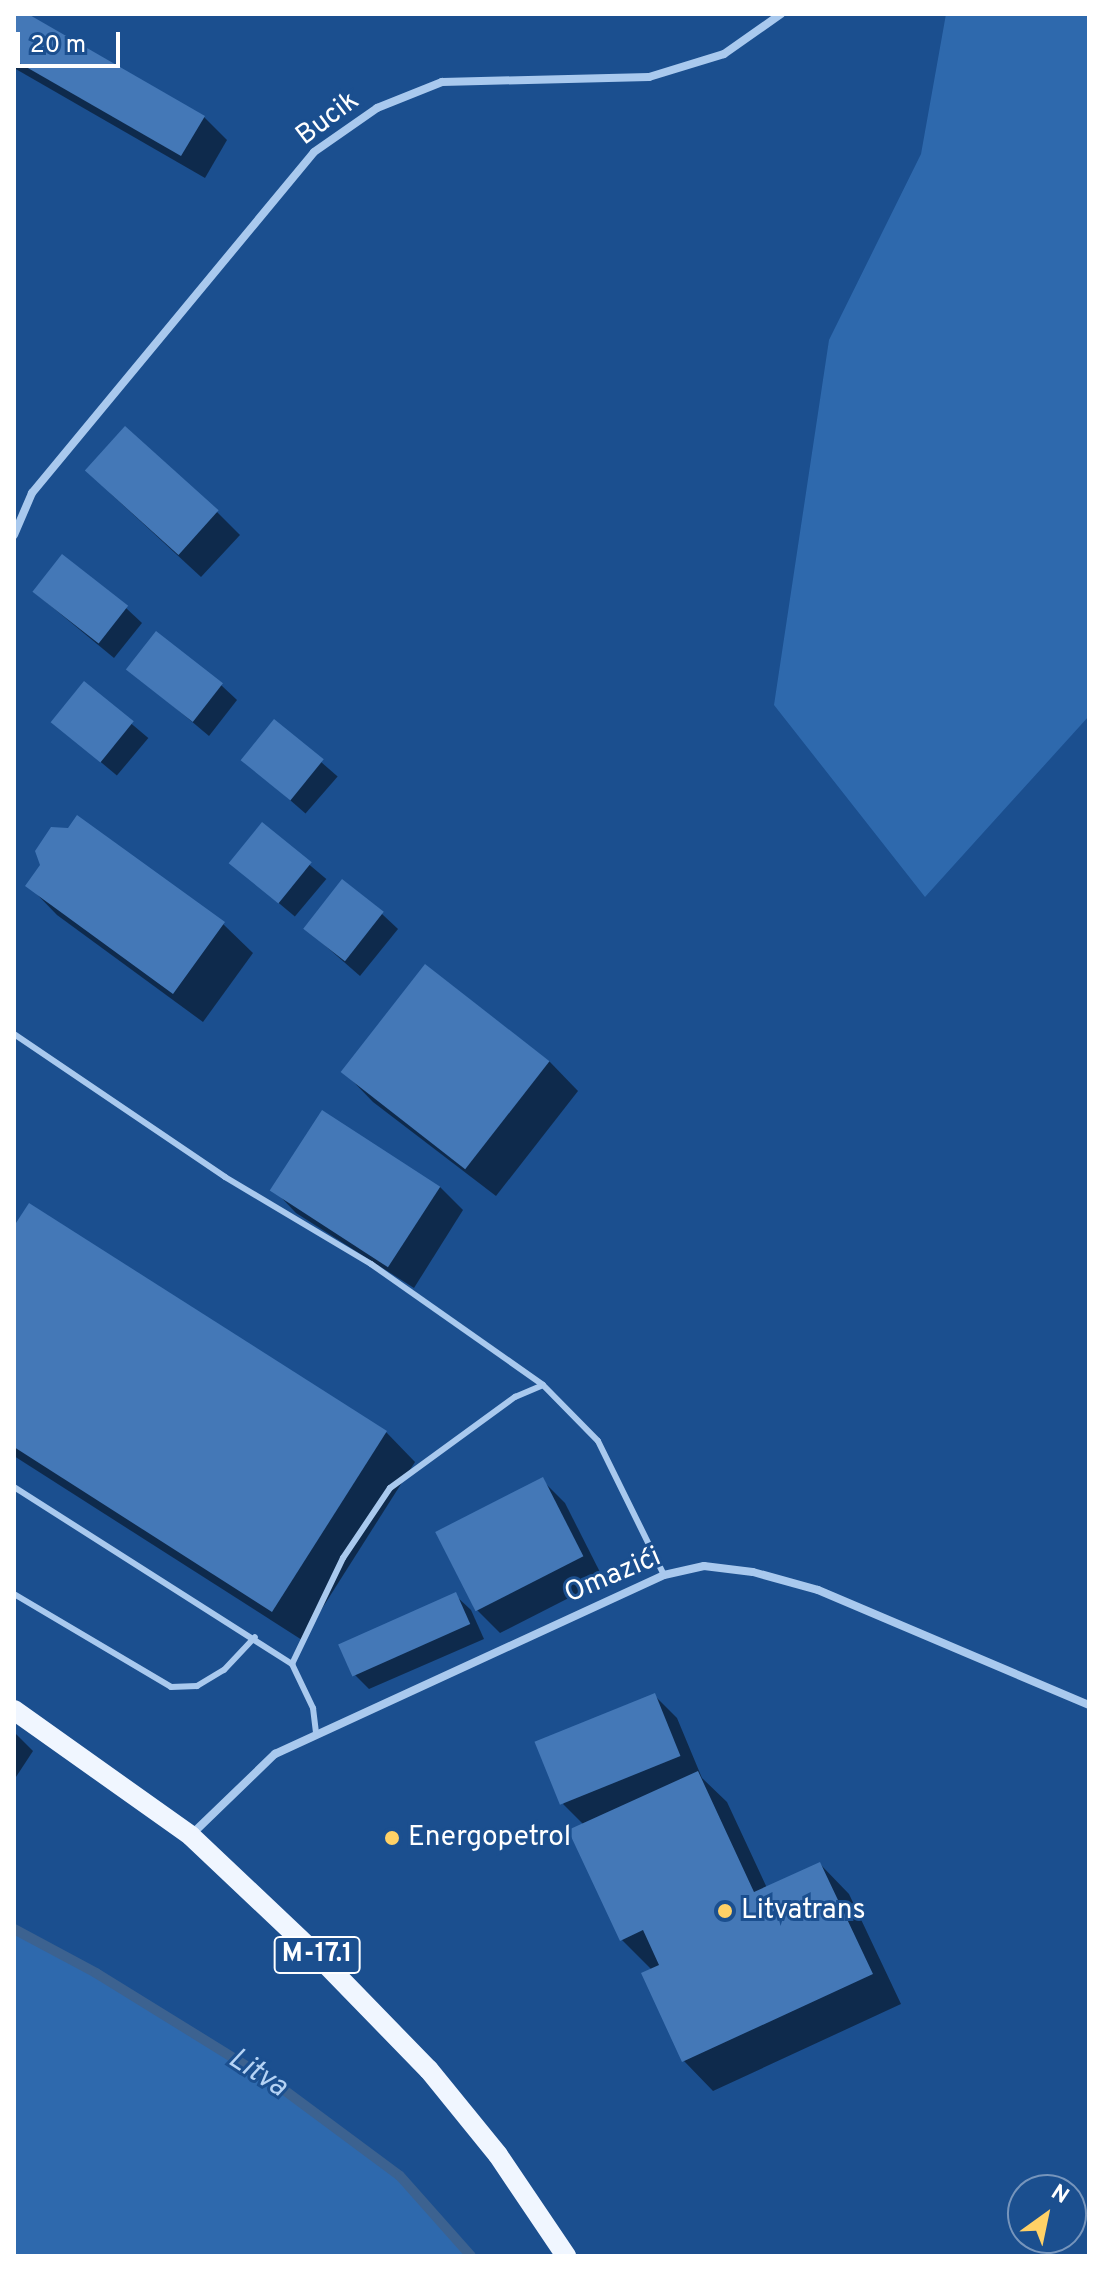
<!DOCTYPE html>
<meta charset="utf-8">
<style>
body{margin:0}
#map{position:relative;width:1103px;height:2270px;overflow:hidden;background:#1b4f8f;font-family:Overpass,sans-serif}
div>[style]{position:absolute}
.green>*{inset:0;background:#2e69ad}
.shadow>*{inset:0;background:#0007;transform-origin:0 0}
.stream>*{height:10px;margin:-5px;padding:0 5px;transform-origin:5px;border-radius:5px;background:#3c6290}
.building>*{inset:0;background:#4478b7;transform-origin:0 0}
.lane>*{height:6px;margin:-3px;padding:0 3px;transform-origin:3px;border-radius:3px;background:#a9c9ee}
.street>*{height:8px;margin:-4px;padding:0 4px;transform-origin:4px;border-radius:4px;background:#a9c9ee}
.primary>*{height:20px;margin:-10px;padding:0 10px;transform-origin:10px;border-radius:10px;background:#f0f6ff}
.dots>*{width:22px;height:22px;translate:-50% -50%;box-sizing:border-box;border:4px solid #1b4f8f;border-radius:50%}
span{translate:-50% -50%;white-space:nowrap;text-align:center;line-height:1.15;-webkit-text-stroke:6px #1b4f8f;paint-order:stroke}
.shield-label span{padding:2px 6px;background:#1b4f8f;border:2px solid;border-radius:6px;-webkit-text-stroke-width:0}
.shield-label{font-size:26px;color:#fff;font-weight:700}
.street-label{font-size:28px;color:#fff}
.poi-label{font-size:28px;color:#fff}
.left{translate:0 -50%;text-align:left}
.water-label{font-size:30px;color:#b5d3f5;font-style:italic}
.frame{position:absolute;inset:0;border:16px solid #fff;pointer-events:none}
.north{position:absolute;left:1007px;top:2174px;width:80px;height:80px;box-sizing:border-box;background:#1b4f8f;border:2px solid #7695bc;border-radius:50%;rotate:33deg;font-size:22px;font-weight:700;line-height:32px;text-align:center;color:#fff}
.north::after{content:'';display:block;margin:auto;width:28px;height:36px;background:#ffd166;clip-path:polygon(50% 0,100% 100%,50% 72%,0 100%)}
.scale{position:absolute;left:16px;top:32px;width:104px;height:36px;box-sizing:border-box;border:4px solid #fff;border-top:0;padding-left:10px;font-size:24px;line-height:28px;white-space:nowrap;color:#fff;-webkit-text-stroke:6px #1b4f8f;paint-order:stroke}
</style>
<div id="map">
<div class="green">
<div style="clip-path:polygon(946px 14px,1089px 14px,1089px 716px,925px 897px,774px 705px,829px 340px,921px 154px)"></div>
<div style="clip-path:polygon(14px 1929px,96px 1973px,276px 2084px,400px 2176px,453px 2233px,467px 2256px,14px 2256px)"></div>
</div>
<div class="shadow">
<div style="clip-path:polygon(14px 14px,24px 14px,204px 117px,227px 140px,205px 178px,14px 68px)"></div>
<div style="clip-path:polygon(110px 493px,217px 512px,240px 535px,201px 577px)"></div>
<div style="clip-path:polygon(34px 592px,126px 608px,142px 623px,114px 658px)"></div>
<div style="clip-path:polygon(129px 669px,221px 685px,237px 700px,209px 736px)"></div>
<div style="left:84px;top:684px;width:84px;height:49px;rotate:40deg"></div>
<div style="left:275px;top:722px;width:83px;height:49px;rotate:41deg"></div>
<div style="left:262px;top:825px;width:84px;height:49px;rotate:40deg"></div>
<div style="clip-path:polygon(28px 885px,223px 924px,253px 953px,203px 1022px,57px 915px)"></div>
<div style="clip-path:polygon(382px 914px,398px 929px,360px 976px,305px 928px)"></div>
<div style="clip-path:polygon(549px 1061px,578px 1091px,496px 1196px,373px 1102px,344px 1072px)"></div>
<div style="clip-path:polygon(440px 1187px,463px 1210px,414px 1288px,296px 1213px,274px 1190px)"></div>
<div style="clip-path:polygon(14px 1230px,386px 1432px,415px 1462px,302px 1640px,14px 1456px)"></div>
<div style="clip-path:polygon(542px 1480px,565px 1503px,604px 1580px,500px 1633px,477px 1610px)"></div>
<div style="clip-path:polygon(455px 1595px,471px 1610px,484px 1639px,369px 1689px,354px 1674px)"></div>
<div style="clip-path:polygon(654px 1695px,677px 1718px,702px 1778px,727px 1802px,767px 1888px,820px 1864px,849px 1894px,901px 2004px,713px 2091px,684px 2061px,652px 1970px,622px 1940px,584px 1825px,563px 1804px)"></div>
<div style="clip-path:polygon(14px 1732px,33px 1751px,14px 1780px)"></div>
</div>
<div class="stream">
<div style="left:14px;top:1929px;width:93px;rotate:28.2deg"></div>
<div style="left:96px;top:1973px;width:211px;rotate:31.7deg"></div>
<div style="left:276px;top:2084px;width:154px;rotate:36.6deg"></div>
<div style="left:400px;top:2176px;width:107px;rotate:48.4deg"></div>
</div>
<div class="building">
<div style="clip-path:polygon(14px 14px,28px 14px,205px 116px,181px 156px,14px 60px)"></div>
<div style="left:125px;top:426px;width:126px;height:60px;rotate:42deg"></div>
<div style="left:62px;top:554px;width:84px;height:48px;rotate:38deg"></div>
<div style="left:156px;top:631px;width:85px;height:49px;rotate:38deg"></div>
<div style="left:84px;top:681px;width:64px;height:53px;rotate:39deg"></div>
<div style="left:274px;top:719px;width:64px;height:53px;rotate:39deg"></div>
<div style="clip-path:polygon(77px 815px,225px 922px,173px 994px,25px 886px,40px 865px,35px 851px,51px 827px,68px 828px)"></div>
<div style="left:262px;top:822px;width:64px;height:53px;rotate:39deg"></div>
<div style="left:342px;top:879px;width:53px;height:63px;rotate:38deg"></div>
<div style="left:425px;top:964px;width:158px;height:137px;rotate:38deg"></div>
<div style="left:322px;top:1110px;width:141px;height:96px;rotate:33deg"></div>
<div style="clip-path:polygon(29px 1203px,387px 1431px,272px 1612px,14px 1447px,14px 1226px)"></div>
<div style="left:543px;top:1477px;width:89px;height:121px;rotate:63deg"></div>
<div style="left:456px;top:1592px;width:35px;height:129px;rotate:66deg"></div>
<div style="left:655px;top:1693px;width:68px;height:130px;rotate:68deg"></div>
<div style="clip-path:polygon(698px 1771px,754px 1892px,820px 1862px,873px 1974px,682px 2062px,641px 1973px,659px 1965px,643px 1930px,620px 1941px,568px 1830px)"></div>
</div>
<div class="lane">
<div style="left:14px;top:1034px;width:255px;rotate:34.1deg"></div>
<div style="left:225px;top:1177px;width:170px;rotate:30.8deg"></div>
<div style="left:371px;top:1264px;width:210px;rotate:35.1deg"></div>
<div style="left:14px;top:1487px;width:330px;rotate:32.5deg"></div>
<div style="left:292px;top:1664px;width:49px;rotate:64.5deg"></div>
<div style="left:313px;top:1708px;width:26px;rotate:83deg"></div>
<div style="left:14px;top:1594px;width:182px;rotate:30.6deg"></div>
<div style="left:171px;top:1687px;width:26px;rotate:-2deg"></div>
<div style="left:197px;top:1686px;width:31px;rotate:-31deg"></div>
<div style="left:224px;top:1670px;width:45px;rotate:-46.8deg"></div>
<div style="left:292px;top:1664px;width:118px;rotate:-64.3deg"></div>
<div style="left:343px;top:1558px;width:84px;rotate:-56.1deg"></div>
<div style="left:390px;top:1488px;width:155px;rotate:-36.1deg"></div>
<div style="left:515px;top:1397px;width:30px;rotate:-23deg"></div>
<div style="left:543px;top:1385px;width:78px;rotate:45.5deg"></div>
<div style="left:598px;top:1441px;width:149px;rotate:63.8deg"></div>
</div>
<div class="street">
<div style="left:14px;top:535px;width:46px;rotate:-66.8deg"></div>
<div style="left:32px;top:493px;width:442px;rotate:-50.4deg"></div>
<div style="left:314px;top:152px;width:77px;rotate:-34.9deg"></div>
<div style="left:377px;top:108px;width:70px;rotate:-21.8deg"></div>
<div style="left:442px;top:82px;width:207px;rotate:-1.4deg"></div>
<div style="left:649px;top:77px;width:78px;rotate:-17deg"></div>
<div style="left:724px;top:54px;width:70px;rotate:-35.1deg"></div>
<div style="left:191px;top:1835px;width:117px;rotate:-44deg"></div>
<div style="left:275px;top:1754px;width:428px;rotate:-24.7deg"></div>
<div style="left:664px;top:1575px;width:41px;rotate:-12.7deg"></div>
<div style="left:704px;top:1566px;width:49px;rotate:7deg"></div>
<div style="left:753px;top:1572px;width:67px;rotate:15.5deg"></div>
<div style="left:818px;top:1590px;width:294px;rotate:23deg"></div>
</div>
<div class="primary">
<div style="left:14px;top:1710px;width:217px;rotate:35.4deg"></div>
<div style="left:191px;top:1836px;width:175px;rotate:43.4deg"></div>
<div style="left:318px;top:1956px;width:159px;rotate:45.8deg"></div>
<div style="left:429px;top:2070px;width:109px;rotate:50.9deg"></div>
<div style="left:498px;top:2155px;width:122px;rotate:56deg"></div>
</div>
<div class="dots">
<div style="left:392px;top:1838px;background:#ffd166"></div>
<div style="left:725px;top:1911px;background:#ffd166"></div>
</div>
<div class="shield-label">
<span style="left:317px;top:1955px">M-17.1</span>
</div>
<div class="street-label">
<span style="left:328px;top:119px;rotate:-37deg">Bucik</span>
<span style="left:613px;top:1576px;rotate:-23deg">Omazići</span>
</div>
<div class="poi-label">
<span class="left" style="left:408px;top:1838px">Energopetrol</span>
<span class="left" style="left:741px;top:1911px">Litvatrans</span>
</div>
<div class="water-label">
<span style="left:257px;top:2074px;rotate:33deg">Litva</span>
</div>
<div class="frame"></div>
<div class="north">N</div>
<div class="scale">20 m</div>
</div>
